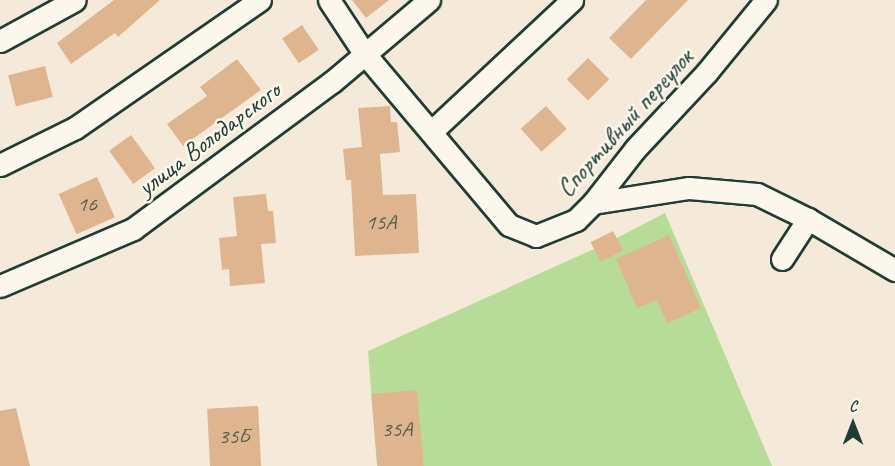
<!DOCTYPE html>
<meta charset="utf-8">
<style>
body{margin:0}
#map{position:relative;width:895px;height:466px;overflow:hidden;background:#f5eada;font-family:Caveat,sans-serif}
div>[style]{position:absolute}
.green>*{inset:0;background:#b7dc97}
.building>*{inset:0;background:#dfb590;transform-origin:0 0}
.roads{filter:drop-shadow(2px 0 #1f3d34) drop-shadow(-2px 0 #1f3d34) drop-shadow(0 2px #1f3d34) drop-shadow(0 -2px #1f3d34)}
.street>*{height:21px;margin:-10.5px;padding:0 10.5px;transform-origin:10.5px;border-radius:10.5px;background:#fbf7ec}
span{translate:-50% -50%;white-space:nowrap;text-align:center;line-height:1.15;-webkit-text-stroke:5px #fbf7ec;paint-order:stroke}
.number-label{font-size:22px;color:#4f5b4b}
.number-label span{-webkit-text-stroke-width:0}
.street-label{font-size:26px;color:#1f3d34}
.north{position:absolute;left:823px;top:394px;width:60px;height:60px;-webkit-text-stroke:4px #fbf7ec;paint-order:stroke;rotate:0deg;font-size:16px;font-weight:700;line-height:24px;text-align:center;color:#1f3d34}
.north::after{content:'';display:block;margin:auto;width:21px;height:27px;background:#1f3d34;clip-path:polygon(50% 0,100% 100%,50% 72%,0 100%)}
</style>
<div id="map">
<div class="green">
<div style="clip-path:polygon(665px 213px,772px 466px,377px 466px,368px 351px,594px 249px,591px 242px,613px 232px,617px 238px)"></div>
</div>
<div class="building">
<div style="clip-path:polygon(114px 0,160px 0,118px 37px,115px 33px,71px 64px,57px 43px)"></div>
<div style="clip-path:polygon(352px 0,389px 0,366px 18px)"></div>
<div style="clip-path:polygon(646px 0,688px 0,631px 59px,609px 38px)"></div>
<div style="left:302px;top:25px;width:30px;height:24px;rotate:56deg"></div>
<div style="left:588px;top:58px;width:30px;height:30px;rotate:45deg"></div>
<div style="clip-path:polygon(237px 59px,261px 90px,183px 146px,167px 124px,207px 96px,200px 87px)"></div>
<div style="left:45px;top:66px;width:32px;height:38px;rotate:76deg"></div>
<div style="clip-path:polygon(390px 106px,391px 122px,397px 122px,400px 152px,380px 154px,383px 195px,416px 194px,419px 253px,355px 256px,351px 180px,346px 180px,343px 149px,362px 147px,358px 108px)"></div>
<div style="left:546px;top:106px;width:31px;height:34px;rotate:48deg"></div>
<div style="left:131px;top:135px;width:41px;height:27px;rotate:54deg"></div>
<div style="left:97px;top:177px;width:44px;height:42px;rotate:66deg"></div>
<div style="clip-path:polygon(266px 194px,268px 211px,273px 211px,276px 243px,261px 244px,265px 283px,230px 286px,229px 269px,222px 270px,219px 238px,237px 236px,233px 197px)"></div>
<div style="left:613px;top:231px;width:22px;height:25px;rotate:63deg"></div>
<div style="clip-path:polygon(669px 235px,701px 308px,667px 323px,657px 300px,637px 308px,616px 259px)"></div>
<div style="left:417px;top:390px;width:76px;height:46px;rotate:85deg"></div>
<div style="left:258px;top:406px;width:60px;height:51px;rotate:87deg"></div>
<div style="clip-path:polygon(16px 408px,30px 466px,0 466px,0 411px)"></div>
</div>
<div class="roads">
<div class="street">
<div style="left:329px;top:0;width:64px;rotate:56.6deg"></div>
<div style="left:364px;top:53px;width:225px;rotate:49.9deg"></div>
<div style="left:509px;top:225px;width:29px;rotate:22deg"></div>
<div style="left:536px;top:236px;width:43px;rotate:-21.8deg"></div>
<div style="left:576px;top:220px;width:24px;rotate:-45deg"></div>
<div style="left:593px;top:203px;width:68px;rotate:-52.1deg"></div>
<div style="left:635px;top:149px;width:105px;rotate:-46.9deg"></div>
<div style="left:707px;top:72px;width:93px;rotate:-50.7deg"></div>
<div style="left:0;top:41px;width:85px;rotate:-28.7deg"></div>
<div style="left:432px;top:131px;width:192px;rotate:-43.1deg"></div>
<div style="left:0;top:165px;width:84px;rotate:-26.3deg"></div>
<div style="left:75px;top:128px;width:225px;rotate:-34.7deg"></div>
<div style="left:593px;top:203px;width:97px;rotate:-8.9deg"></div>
<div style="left:689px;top:188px;width:68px;rotate:5deg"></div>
<div style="left:757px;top:194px;width:57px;rotate:26.1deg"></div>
<div style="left:808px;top:219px;width:101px;rotate:30.4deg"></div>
<div style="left:782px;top:259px;width:48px;rotate:-57deg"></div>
<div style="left:0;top:286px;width:145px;rotate:-23.2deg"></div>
<div style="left:133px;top:229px;width:247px;rotate:-36.5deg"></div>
<div style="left:332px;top:82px;width:127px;rotate:-40.2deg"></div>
</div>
</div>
<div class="number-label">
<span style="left:87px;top:205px">16</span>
<span style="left:381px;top:223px">15А</span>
<span style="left:397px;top:430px">35А</span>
<span style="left:234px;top:437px">35Б</span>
</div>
<div class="street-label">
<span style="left:625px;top:123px;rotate:-48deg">Спортивный переулок</span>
<span style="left:209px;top:139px;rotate:-37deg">улица Володарского</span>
</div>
<div class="north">С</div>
</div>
